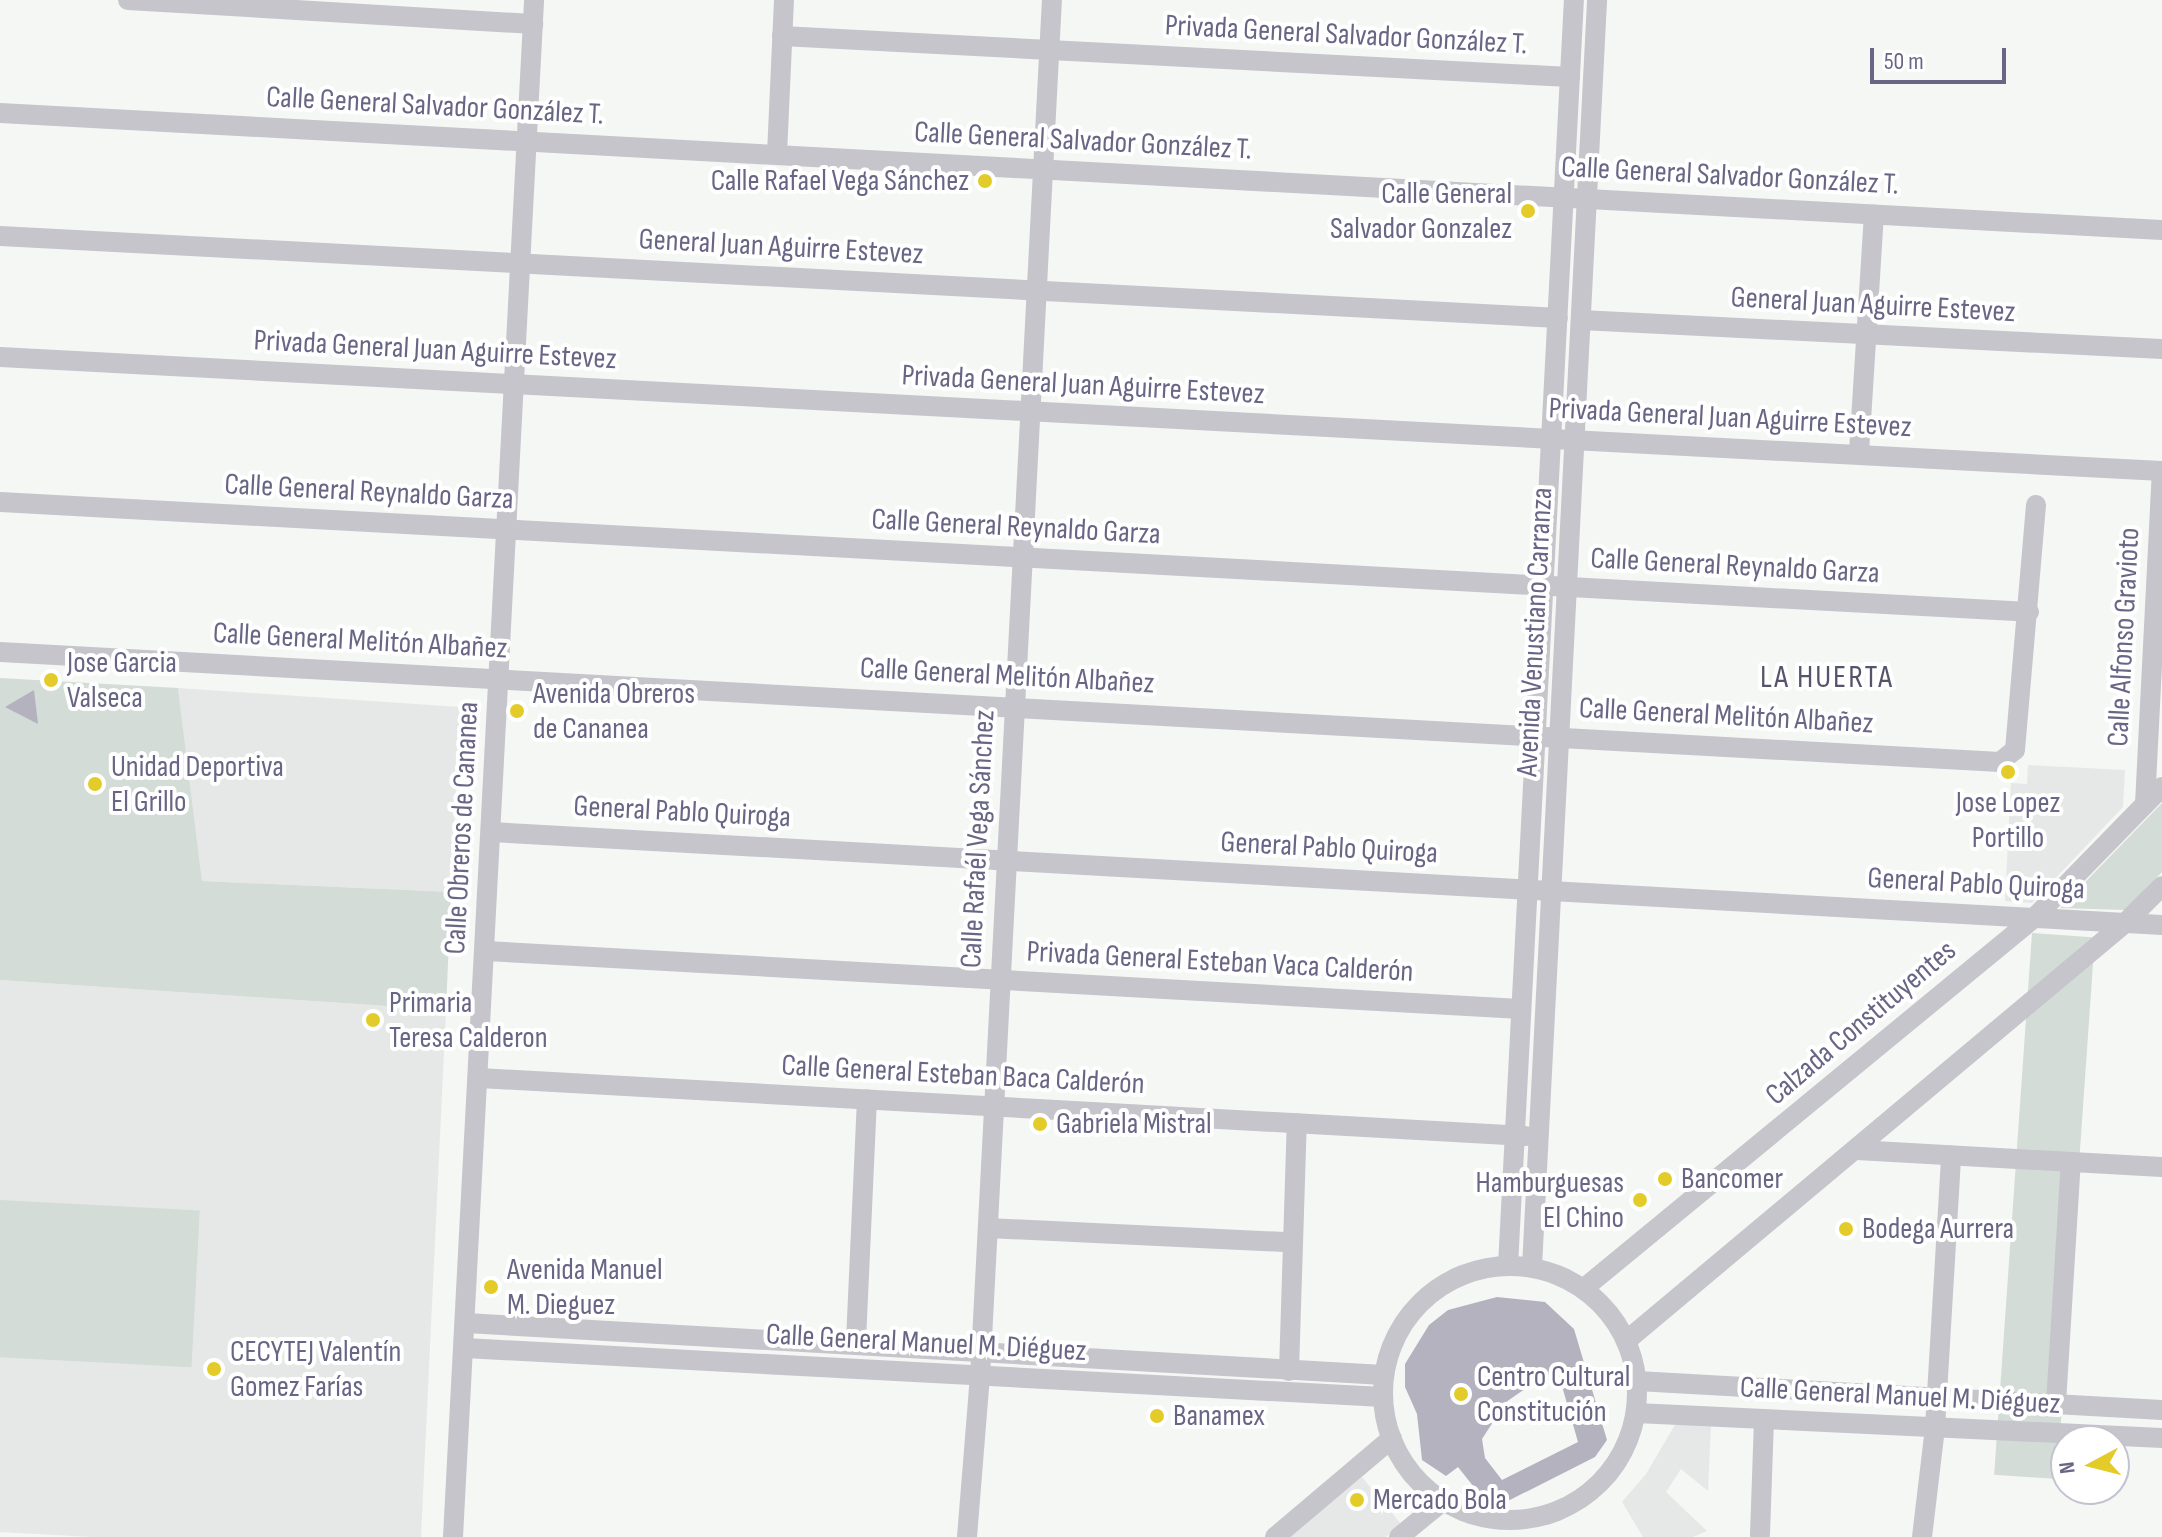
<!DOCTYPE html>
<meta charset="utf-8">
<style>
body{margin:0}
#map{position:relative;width:2162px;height:1537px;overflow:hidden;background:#f5f7f4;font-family:"Sofia Sans Condensed",sans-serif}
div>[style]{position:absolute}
.built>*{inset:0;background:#e6e8e8}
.green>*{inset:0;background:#d3dcd6;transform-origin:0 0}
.building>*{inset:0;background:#b3b2be}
.minor>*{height:20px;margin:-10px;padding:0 10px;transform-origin:10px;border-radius:10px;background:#c6c5cc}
.minor>.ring{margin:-10px;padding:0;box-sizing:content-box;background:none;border:20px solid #c6c5cc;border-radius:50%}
.dots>*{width:22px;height:22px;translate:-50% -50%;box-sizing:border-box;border:4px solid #fff;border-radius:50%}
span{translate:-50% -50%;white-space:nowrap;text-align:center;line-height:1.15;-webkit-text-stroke:8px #fff;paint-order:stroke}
.street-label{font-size:30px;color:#696685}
.poi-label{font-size:30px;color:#696685}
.right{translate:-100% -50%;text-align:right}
.left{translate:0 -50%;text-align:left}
.neighbourhood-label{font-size:32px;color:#56546a;letter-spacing:2px}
.north{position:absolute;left:2050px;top:1425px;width:80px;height:80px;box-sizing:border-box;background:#fff;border:2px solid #c3c2ce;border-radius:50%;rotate:263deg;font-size:22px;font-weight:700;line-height:32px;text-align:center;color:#696685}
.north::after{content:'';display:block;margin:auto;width:28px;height:36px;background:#e3cc29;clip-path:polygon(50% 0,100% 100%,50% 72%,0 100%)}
.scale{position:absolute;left:1870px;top:48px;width:136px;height:36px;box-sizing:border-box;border:4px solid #696685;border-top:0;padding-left:10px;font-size:24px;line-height:28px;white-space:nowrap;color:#696685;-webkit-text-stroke:6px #fff;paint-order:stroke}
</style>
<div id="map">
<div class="built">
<div style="clip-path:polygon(178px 688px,460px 707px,451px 892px,202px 881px)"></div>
<div style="clip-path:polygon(2028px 765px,2125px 770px,2123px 807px,2032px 903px,2005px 901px,2011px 783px,2027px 784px)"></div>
<div style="clip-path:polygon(0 980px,446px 1010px,421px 1537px,92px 1537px,0 1532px)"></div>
<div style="clip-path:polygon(1676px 1423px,1711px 1425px,1708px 1491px,1681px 1469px,1666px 1492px,1707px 1531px,1693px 1537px,1643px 1537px,1622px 1502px,1646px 1474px)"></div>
<div style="clip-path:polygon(1362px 1477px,1401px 1524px,1386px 1537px,1289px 1537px)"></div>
</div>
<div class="green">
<div style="clip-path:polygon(0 678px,178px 688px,202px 881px,451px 892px,446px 1010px,0 980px)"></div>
<div style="clip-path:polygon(2162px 803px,2162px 872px,2125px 910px,2060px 908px)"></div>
<div style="left:2032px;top:933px;width:63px;height:543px;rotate:4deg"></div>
<div style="left:0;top:1200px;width:200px;height:157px;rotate:3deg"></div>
</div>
<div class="building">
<div style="clip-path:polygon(34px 690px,38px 724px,5px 707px)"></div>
<div style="clip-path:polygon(evenodd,1497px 1297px,1545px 1302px,1574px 1329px,1607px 1440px,1595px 1457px,1502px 1504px,1481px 1496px,1458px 1467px,1446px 1476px,1422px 1460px,1417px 1414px,1405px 1387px,1405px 1364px,1429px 1325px,1448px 1310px,1497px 1297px,1541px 1378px,1562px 1386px,1578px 1442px,1502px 1480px,1485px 1458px,1482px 1439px,1506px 1402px,1541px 1378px)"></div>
</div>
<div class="minor">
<div style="left:128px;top:0;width:406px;rotate:3.4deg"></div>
<div style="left:782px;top:36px;width:789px;rotate:2.98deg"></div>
<div style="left:0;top:113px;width:2165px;rotate:3.1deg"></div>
<div style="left:777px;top:154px;width:154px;rotate:-87.4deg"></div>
<div style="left:0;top:236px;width:1560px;rotate:3.01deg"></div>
<div style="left:1581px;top:320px;width:582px;rotate:2.86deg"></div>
<div style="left:0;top:357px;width:2165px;rotate:3.02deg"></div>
<div style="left:1859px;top:452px;width:238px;rotate:-86.4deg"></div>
<div style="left:0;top:502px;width:2032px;rotate:3.1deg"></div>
<div style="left:0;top:652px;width:2003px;rotate:3.15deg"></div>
<div style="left:2000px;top:762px;width:19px;rotate:-39deg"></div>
<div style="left:2015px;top:750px;width:246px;rotate:-85.1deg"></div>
<div style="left:2145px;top:804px;width:331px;rotate:-87.1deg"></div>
<div style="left:492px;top:832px;width:1673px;rotate:3.19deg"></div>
<div style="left:486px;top:951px;width:1036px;rotate:3.21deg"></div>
<div style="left:479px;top:1078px;width:1048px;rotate:3.17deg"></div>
<div style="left:1857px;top:1150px;width:305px;rotate:3.2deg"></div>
<div style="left:988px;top:1228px;width:302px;rotate:2.7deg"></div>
<div style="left:1508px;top:1266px;width:1268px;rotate:-87.02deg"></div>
<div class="ring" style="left:1383px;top:1266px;width:234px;height:234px"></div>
<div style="left:1532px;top:1267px;width:1269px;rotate:-87.06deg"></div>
<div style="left:1583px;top:1289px;width:584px;rotate:-39.44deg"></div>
<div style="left:2034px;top:918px;width:183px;rotate:-45.7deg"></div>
<div style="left:466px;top:1323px;width:919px;rotate:3.24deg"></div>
<div style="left:856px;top:1341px;width:242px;rotate:-87.4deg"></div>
<div style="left:1626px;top:1341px;width:651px;rotate:-39.95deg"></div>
<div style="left:2125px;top:923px;width:52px;rotate:-45deg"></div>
<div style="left:465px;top:1348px;width:919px;rotate:3.06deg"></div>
<div style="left:1289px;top:1371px;width:248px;rotate:-88.2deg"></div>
<div style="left:1637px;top:1381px;width:526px;rotate:3.16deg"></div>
<div style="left:2056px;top:1404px;width:242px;rotate:-86.5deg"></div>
<div style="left:1636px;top:1413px;width:527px;rotate:2.72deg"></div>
<div style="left:1760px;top:1534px;width:114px;rotate:-88deg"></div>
<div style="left:453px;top:1537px;width:1539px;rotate:-86.98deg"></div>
<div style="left:967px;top:1537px;width:161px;rotate:-85.4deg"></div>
<div style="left:980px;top:1377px;width:1379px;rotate:-87.01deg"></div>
<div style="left:1275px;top:1537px;width:153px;rotate:-40.2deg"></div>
<div style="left:1399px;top:1537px;width:57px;rotate:-39.3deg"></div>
<div style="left:1922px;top:1537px;width:110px;rotate:-83.2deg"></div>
<div style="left:1935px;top:1428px;width:273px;rotate:-86.6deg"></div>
</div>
<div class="dots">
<div style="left:985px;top:181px;background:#e3cc29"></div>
<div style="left:1528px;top:211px;background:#e3cc29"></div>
<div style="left:51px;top:680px;background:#e3cc29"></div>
<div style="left:517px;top:711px;background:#e3cc29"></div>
<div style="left:2008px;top:772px;background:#e3cc29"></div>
<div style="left:95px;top:784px;background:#e3cc29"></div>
<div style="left:373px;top:1020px;background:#e3cc29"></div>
<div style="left:1040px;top:1124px;background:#e3cc29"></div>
<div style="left:1665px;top:1179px;background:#e3cc29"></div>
<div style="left:1640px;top:1200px;background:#e3cc29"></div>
<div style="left:1846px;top:1229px;background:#e3cc29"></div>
<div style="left:491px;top:1287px;background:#e3cc29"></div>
<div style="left:214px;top:1369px;background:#e3cc29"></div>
<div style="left:1461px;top:1394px;background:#e3cc29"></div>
<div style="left:1157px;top:1416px;background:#e3cc29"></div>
<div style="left:1357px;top:1500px;background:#e3cc29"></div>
</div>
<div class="street-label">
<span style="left:1346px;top:35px;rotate:3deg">Privada General Salvador González T.</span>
<span style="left:435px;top:106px;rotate:3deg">Calle General Salvador González T.</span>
<span style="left:1083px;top:141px;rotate:3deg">Calle General Salvador González T.</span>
<span style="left:1730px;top:176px;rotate:3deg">Calle General Salvador González T.</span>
<span style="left:781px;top:247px;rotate:3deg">General Juan Aguirre Estevez</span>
<span style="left:1873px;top:305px;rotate:3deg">General Juan Aguirre Estevez</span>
<span style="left:435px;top:350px;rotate:3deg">Privada General Juan Aguirre Estevez</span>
<span style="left:1083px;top:385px;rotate:3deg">Privada General Juan Aguirre Estevez</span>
<span style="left:1730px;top:418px;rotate:3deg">Privada General Juan Aguirre Estevez</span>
<span style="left:369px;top:492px;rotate:3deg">Calle General Reynaldo Garza</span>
<span style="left:1016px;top:527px;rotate:3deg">Calle General Reynaldo Garza</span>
<span style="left:1735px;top:566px;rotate:3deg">Calle General Reynaldo Garza</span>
<span style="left:1535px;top:632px;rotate:-87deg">Avenida Venustiano Carranza</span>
<span style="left:2124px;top:637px;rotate:-87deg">Calle Alfonso Gravioto</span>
<span style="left:360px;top:641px;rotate:3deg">Calle General Melitón Albañez</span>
<span style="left:1007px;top:676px;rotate:3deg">Calle General Melitón Albañez</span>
<span style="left:1726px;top:716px;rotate:3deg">Calle General Melitón Albañez</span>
<span style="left:682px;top:812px;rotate:3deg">General Pablo Quiroga</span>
<span style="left:462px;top:828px;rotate:-87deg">Calle Obreros de Cananea</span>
<span style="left:978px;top:839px;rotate:-87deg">Calle Rafaél Vega Sánchez</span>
<span style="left:1329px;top:848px;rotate:3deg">General Pablo Quiroga</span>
<span style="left:1976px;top:884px;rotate:3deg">General Pablo Quiroga</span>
<span style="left:1220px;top:962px;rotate:3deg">Privada General Esteban Vaca Calderón</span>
<span style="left:1861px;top:1023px;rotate:-40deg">Calzada Constituyentes</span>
<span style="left:963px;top:1075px;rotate:3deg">Calle General Esteban Baca Calderón</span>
<span style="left:926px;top:1343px;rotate:3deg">Calle General Manuel M. Diéguez</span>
<span style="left:1900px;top:1396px;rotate:3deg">Calle General Manuel M. Diéguez</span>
</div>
<div class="poi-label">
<span class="right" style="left:969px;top:181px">Calle Rafael Vega Sánchez</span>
<span class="right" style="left:1512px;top:211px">Calle General<br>Salvador Gonzalez</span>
<span class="left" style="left:67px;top:680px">Jose Garcia<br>Valseca</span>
<span class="left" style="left:533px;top:711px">Avenida Obreros<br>de Cananea</span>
<span class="left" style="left:111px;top:784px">Unidad Deportiva<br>El Grillo</span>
<span style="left:2008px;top:820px">Jose Lopez<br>Portillo</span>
<span class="left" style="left:389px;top:1020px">Primaria<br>Teresa Calderon</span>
<span class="left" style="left:1056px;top:1124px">Gabriela Mistral</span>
<span class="left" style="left:1681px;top:1179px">Bancomer</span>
<span class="right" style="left:1624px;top:1200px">Hamburguesas<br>El Chino</span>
<span class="left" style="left:1862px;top:1229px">Bodega Aurrera</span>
<span class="left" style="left:507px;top:1287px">Avenida Manuel<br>M. Dieguez</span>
<span class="left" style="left:230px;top:1369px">CECYTEJ Valentín<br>Gomez Farías</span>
<span class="left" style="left:1477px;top:1394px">Centro Cultural<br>Constitución</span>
<span class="left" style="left:1173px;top:1416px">Banamex</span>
<span class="left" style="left:1373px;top:1500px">Mercado Bola</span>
</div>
<div class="neighbourhood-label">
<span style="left:1827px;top:678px">LA HUERTA</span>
</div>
<div class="north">N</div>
<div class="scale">50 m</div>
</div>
